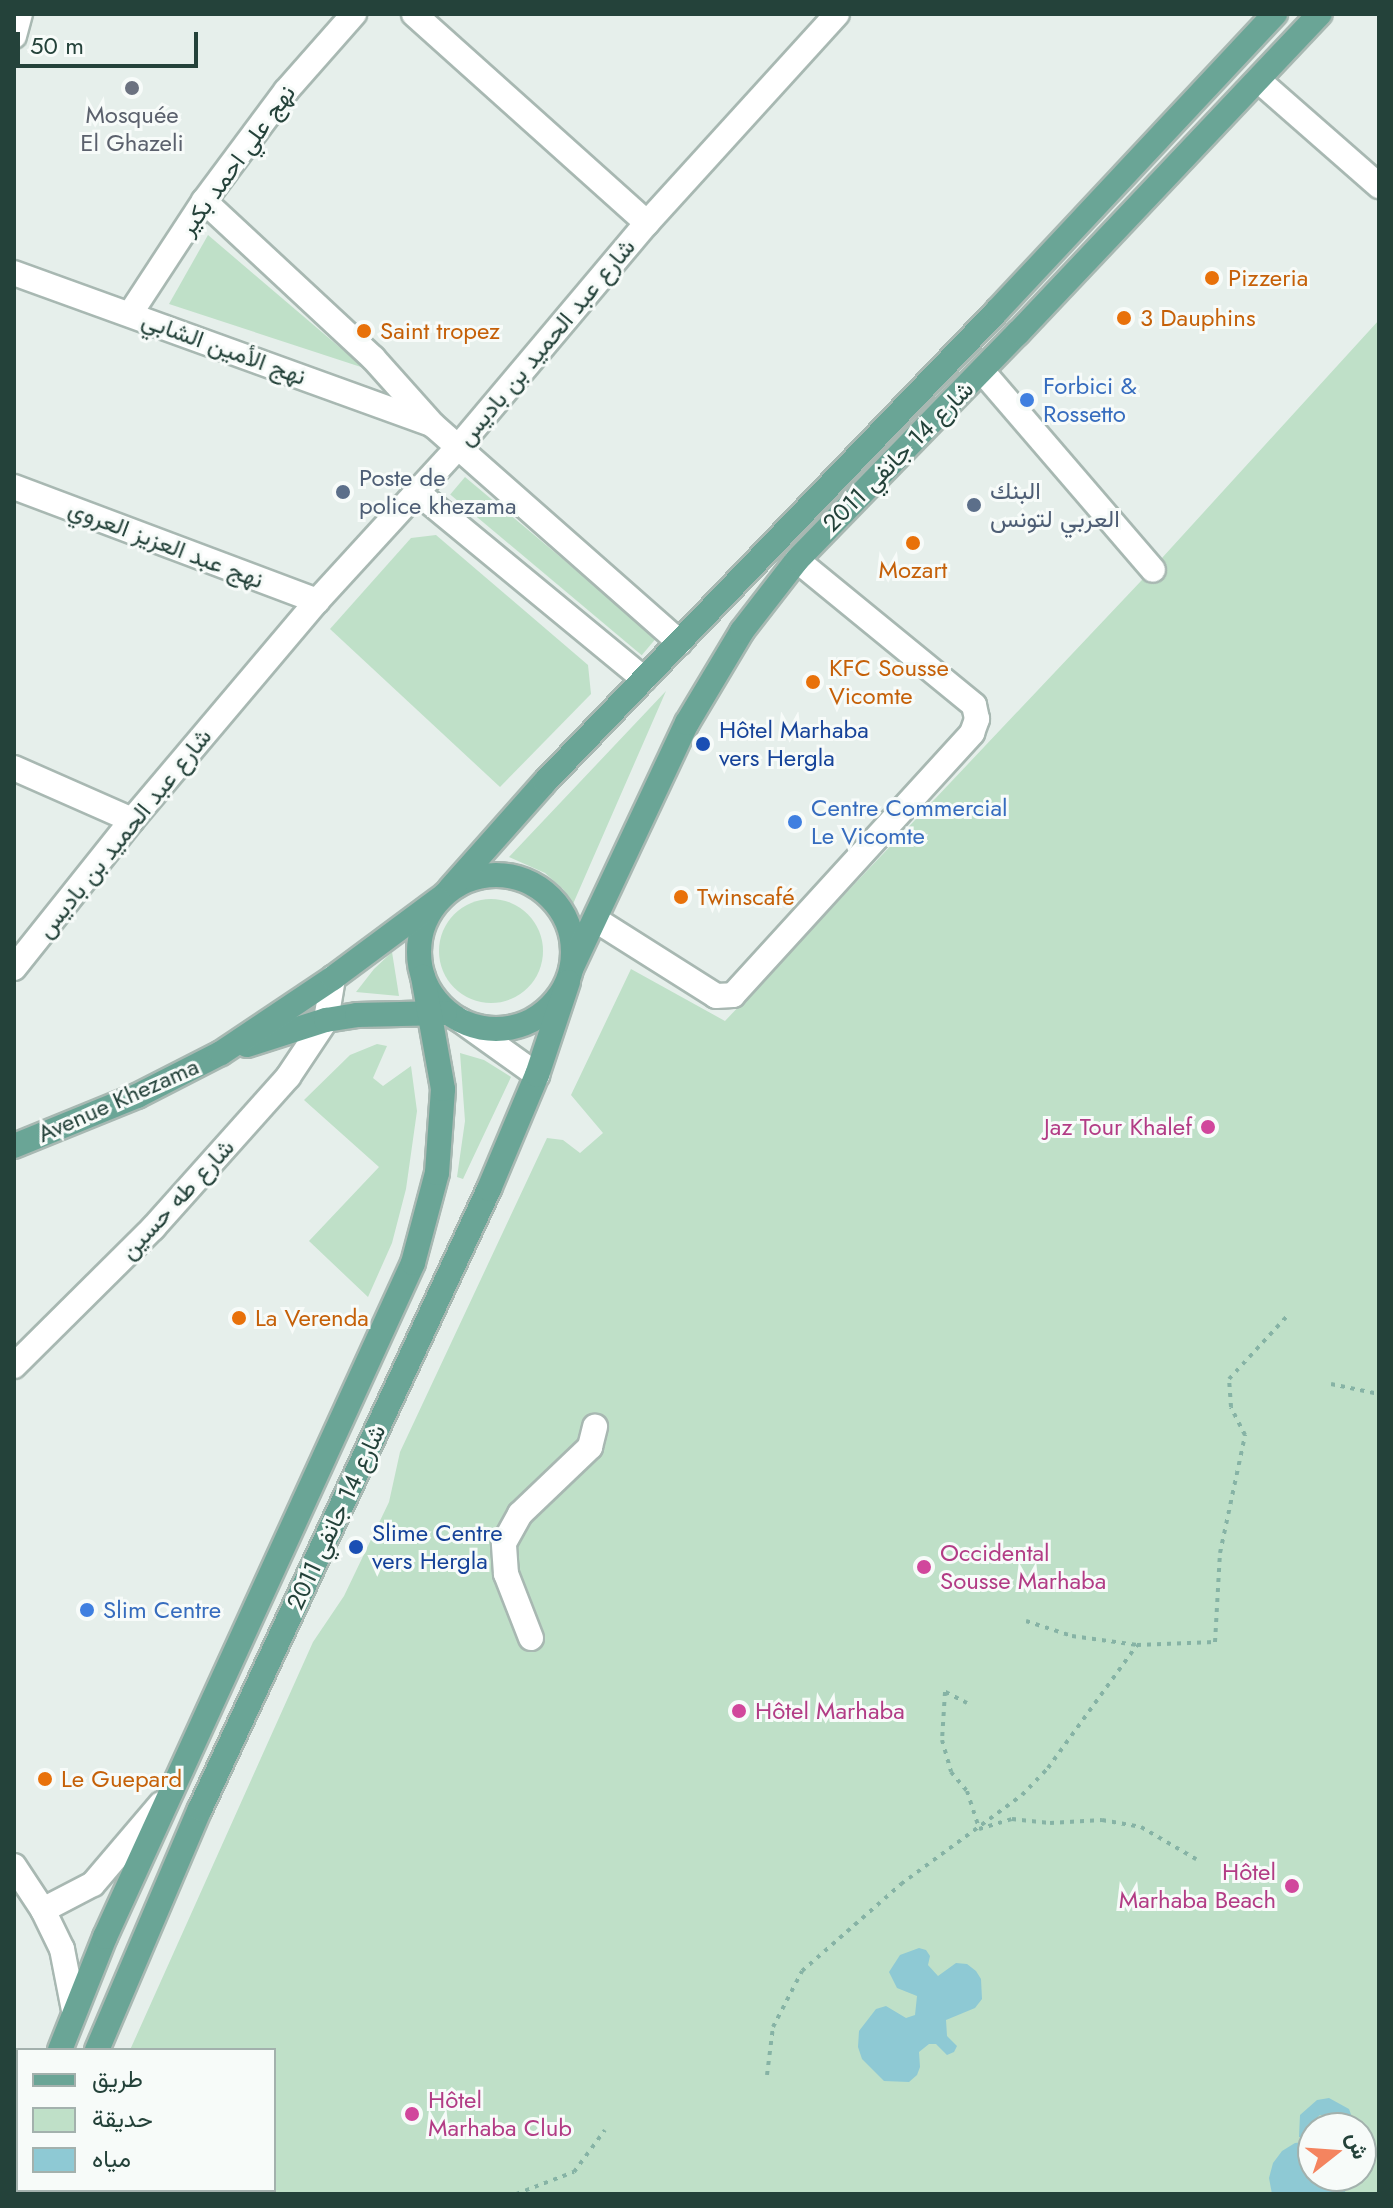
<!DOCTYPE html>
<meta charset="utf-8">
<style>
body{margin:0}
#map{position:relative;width:1393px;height:2208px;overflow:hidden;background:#e6efeb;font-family:Jost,Vazirmatn,sans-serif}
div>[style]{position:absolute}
.green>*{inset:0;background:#bfe0c8;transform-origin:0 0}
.round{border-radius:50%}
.water>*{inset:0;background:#8ec9d4}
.path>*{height:4px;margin-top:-2px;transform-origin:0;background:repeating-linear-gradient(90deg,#86b3a5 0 4px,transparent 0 10px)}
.roads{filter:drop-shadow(2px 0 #a8b8b2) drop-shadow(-2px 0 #a8b8b2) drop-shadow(0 2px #a8b8b2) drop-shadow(0 -2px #a8b8b2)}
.minor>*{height:24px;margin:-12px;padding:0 12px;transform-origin:12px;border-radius:12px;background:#fff}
.major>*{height:24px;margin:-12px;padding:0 12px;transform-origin:12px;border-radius:12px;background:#6aa596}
.major>.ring{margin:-12px;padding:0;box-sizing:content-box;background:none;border:24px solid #6aa596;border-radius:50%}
.dots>*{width:22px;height:22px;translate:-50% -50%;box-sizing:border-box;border:4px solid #f7fbf9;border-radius:50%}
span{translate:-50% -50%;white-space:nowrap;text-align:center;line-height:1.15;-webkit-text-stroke:6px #f7fbf9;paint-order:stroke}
.worship-label{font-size:24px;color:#5b616d}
.street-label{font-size:24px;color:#24423a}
.food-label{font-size:24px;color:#c56008}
.left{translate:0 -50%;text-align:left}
.shop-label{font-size:24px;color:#366cbe}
.service-label{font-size:24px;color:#4e5e75}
.transit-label{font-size:24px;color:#164399}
.hotel-label{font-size:24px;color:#b23c85}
.right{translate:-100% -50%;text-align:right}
.frame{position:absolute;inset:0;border:16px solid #24423a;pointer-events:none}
.legend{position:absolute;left:16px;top:2048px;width:260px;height:144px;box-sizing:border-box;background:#f7fbf9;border:2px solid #a3b1ad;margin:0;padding:10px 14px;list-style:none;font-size:24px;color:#24423a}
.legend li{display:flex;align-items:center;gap:16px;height:40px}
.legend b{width:40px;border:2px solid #a3b1ad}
.north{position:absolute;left:1297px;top:2112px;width:80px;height:80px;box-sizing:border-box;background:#f7fbf9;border:2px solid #a3b1ad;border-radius:50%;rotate:73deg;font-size:22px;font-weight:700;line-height:32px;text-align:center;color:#24423a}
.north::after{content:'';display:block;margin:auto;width:28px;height:36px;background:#f4845f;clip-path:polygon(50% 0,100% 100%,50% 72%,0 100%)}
.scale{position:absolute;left:16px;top:32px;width:182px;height:36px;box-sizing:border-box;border:4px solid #24423a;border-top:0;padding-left:10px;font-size:24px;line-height:28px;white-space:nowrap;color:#24423a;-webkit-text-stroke:6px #f7fbf9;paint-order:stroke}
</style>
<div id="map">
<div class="green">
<div style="clip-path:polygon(208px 235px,364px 368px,169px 304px)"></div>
<div style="clip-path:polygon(evenodd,1379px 320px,1379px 2194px,78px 2194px,79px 2190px,274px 2190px,274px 2050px,130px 2050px,313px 1642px,344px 1596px,389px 1502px,400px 1452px,547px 1138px,563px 1140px,580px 1153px,603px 1133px,571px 1095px,631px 969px,725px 1021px,1141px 581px,1379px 320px,1313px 2128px,1361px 2128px,1361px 2176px,1313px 2176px,1313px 2128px)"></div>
<div style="left:465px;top:477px;width:250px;height:23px;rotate:40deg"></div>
<div style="clip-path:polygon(436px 535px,588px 665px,591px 694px,500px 787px,330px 629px,411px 538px)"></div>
<div style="clip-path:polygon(666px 691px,573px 904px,563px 889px,545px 873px,509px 857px)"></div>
<div class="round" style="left:439px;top:899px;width:104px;height:104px"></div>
<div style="clip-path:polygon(392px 952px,399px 996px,356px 992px,374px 969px)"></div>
<div style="clip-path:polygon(377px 1044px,387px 1046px,373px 1078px,383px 1086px,411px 1066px,417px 1111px,406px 1189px,392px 1243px,368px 1297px,309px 1241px,379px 1167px,304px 1100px,350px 1055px)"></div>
<div style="clip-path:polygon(460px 1053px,484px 1060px,511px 1077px,463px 1179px,457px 1177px,465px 1121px)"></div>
</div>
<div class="water">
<div style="clip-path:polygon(919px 1948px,926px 1950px,930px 1956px,928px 1965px,938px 1976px,956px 1963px,967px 1964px,976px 1971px,981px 1979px,982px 1999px,975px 2008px,946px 2020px,947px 2036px,957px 2046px,954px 2052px,947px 2055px,936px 2044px,929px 2044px,919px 2052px,920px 2067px,917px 2075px,909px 2082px,884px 2081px,862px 2059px,858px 2047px,859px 2031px,876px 2009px,886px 2006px,906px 2018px,915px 2015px,917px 1996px,897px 1988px,889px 1972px,900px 1955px)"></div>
<div style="clip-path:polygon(1329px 2098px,1349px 2109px,1356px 2128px,1336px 2128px,1334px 2120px,1320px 2115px,1310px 2124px,1309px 2137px,1299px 2137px,1300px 2115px,1317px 2100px)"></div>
<div style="clip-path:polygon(1313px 2141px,1313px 2176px,1346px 2176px,1345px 2194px,1272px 2194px,1269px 2178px,1273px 2163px,1282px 2151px,1295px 2143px)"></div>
</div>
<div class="path">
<div style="left:1331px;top:1384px;width:49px;rotate:11.8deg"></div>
<div style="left:1026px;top:1621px;width:48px;rotate:18.1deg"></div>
<div style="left:1072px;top:1636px;width:66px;rotate:7.9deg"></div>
<div style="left:1137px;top:1645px;width:78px;rotate:-2.2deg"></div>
<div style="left:1215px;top:1642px;width:89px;rotate:-86.8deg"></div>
<div style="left:1220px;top:1553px;width:121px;rotate:-78deg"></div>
<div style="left:1245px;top:1435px;width:31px;rotate:-117deg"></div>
<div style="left:1231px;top:1407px;width:28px;rotate:-94deg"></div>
<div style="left:1229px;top:1379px;width:88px;rotate:-47.3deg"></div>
<div style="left:967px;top:1703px;width:25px;rotate:-153deg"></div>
<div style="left:945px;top:1692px;width:48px;rotate:93.6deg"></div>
<div style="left:942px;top:1740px;width:33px;rotate:74deg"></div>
<div style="left:951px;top:1772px;width:25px;rotate:50deg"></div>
<div style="left:967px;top:1791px;width:40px;rotate:72deg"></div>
<div style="left:979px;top:1829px;width:34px;rotate:-17deg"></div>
<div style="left:1012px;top:1819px;width:38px;rotate:6deg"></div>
<div style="left:1050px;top:1823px;width:52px;rotate:-3.3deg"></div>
<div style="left:1102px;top:1820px;width:40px;rotate:10deg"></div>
<div style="left:1141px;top:1827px;width:64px;rotate:30.2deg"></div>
<div style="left:767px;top:2075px;width:48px;rotate:-82.9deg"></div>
<div style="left:773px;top:2027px;width:63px;rotate:-62.6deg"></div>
<div style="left:802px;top:1971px;width:132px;rotate:-41.3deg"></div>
<div style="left:901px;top:1884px;width:150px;rotate:-36.3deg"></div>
<div style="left:1022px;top:1795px;width:37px;rotate:-46deg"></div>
<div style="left:1048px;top:1768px;width:152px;rotate:-54.1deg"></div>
<div style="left:516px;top:2194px;width:62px;rotate:-20.8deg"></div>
<div style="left:574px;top:2172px;width:52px;rotate:-53.6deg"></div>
</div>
<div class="roads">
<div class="minor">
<div style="left:414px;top:14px;width:313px;rotate:41.9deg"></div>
<div style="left:14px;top:36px;width:23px;rotate:-75deg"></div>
<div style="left:1258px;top:80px;width:161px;rotate:41.2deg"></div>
<div style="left:204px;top:201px;width:231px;rotate:42.9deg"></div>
<div style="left:373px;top:358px;width:90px;rotate:48.2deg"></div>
<div style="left:433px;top:425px;width:329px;rotate:41.4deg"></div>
<div style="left:14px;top:273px;width:441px;rotate:19.9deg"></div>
<div style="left:130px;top:314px;width:135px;rotate:-56.8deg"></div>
<div style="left:204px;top:201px;width:137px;rotate:-53.3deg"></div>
<div style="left:286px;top:91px;width:103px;rotate:-48.6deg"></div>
<div style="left:982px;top:371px;width:262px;rotate:49.3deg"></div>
<div style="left:14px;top:487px;width:324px;rotate:20.6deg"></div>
<div style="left:417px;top:492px;width:294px;rotate:39.5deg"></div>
<div style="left:14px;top:768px;width:129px;rotate:23.8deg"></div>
<div style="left:596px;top:920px;width:142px;rotate:32.3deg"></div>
<div style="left:716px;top:996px;width:17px;rotate:-3deg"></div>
<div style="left:733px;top:995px;width:355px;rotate:-47.6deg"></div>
<div style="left:972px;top:733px;width:15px;rotate:-70deg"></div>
<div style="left:977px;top:719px;width:14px;rotate:-102deg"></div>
<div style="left:974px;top:705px;width:229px;rotate:-140.7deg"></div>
<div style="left:14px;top:968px;width:189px;rotate:-51.4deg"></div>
<div style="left:132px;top:820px;width:287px;rotate:-49.8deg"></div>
<div style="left:317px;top:601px;width:210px;rotate:-47.5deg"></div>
<div style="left:459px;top:446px;width:292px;rotate:-49.9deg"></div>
<div style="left:647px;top:223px;width:282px;rotate:-47.7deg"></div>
<div style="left:460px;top:1020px;width:95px;rotate:35.5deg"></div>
<div style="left:14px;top:1366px;width:196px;rotate:-44.8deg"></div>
<div style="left:153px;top:1228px;width:203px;rotate:-48.2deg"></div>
<div style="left:288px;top:1077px;width:69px;rotate:-56.3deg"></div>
<div style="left:326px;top:1020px;width:43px;rotate:-80.5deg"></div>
<div style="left:531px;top:1638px;width:69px;rotate:-111.3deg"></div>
<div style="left:506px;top:1574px;width:31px;rotate:-94deg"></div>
<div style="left:504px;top:1543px;width:33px;rotate:-61deg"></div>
<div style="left:520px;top:1514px;width:97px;rotate:-43.7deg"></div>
<div style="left:590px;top:1447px;width:21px;rotate:-76deg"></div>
<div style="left:14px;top:1866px;width:53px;rotate:56.6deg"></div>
<div style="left:43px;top:1910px;width:43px;rotate:64deg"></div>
<div style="left:62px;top:1949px;width:62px;rotate:78.9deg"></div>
<div style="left:43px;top:1910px;width:56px;rotate:-27.5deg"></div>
<div style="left:93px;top:1884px;width:105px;rotate:-49.6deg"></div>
<div style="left:14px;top:2095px;width:5px;rotate:37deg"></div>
<div style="left:102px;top:2194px;width:4px;rotate:-76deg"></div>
</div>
<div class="major">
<div class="ring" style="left:419px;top:875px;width:130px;height:130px"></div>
<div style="left:450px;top:889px;width:143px;rotate:-48.4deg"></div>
<div style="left:545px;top:782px;width:653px;rotate:-46.18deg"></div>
<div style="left:997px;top:311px;width:407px;rotate:-46.9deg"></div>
<div style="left:572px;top:967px;width:270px;rotate:-64.8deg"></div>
<div style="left:687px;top:723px;width:107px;rotate:-59.1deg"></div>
<div style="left:742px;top:631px;width:90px;rotate:-52.2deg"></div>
<div style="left:797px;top:560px;width:317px;rotate:-45.8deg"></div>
<div style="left:1018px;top:333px;width:439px;rotate:-46.6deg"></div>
<div style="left:247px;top:1045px;width:83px;rotate:-17.6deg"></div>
<div style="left:326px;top:1020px;width:31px;rotate:-9deg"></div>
<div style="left:357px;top:1015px;width:88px;rotate:-1.3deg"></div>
<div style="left:14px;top:1146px;width:133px;rotate:-22.1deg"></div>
<div style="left:137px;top:1096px;width:94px;rotate:-27.1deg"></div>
<div style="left:221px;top:1053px;width:135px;rotate:-33.8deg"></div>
<div style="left:333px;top:978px;width:131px;rotate:-36.6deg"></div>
<div style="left:60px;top:2050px;width:122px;rotate:-68.3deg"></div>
<div style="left:105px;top:1937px;width:741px;rotate:-65.44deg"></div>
<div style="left:413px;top:1263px;width:93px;rotate:-75.1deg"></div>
<div style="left:437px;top:1173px;width:84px;rotate:-85.9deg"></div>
<div style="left:443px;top:1089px;width:114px;rotate:-100.1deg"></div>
<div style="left:97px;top:2050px;width:262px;rotate:-66.9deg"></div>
<div style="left:200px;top:1809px;width:684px;rotate:-65.01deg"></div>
<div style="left:489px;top:1189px;width:124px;rotate:-67.2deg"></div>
<div style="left:537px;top:1075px;width:98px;rotate:-71.6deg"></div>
<div style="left:15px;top:2194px;width:11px;rotate:-75deg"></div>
<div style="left:48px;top:2194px;width:4px;rotate:-76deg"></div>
</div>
</div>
<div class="dots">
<div style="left:132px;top:88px;background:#6b7280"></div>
<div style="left:1212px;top:278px;background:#e8710a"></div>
<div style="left:1124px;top:318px;background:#e8710a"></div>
<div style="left:364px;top:331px;background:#e8710a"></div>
<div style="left:1027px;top:400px;background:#3f7fe0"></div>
<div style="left:343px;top:492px;background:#5c6f8a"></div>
<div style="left:974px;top:505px;background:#5c6f8a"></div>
<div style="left:913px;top:543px;background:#e8710a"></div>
<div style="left:813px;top:682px;background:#e8710a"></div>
<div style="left:703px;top:744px;background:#1a4fb4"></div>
<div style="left:795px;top:822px;background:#3f7fe0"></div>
<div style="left:681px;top:897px;background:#e8710a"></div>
<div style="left:1208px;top:1127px;background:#d1479c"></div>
<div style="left:239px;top:1318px;background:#e8710a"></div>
<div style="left:356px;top:1547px;background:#1a4fb4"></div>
<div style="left:924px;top:1567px;background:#d1479c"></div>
<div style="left:87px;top:1610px;background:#3f7fe0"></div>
<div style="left:739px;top:1711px;background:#d1479c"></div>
<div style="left:45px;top:1779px;background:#e8710a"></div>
<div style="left:1292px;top:1886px;background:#d1479c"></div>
<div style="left:412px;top:2114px;background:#d1479c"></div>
</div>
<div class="worship-label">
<span style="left:132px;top:129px">Mosquée<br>El Ghazeli</span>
</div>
<div class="street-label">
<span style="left:237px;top:160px;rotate:-54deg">نهج علي احمد بكير</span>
<span style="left:546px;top:342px;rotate:-50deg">شارع عبد الحميد بن باديس</span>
<span style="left:224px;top:348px;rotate:20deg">نهج الأمين الشابي</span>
<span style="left:898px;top:456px;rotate:-45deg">شارع 14 جانفي 2011</span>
<span style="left:166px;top:544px;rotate:21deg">نهج عبد العزيز العروي</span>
<span style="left:124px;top:833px;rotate:-51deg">شارع عبد الحميد بن باديس</span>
<span style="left:118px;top:1100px;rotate:-24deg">Avenue Khezama</span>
<span style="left:177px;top:1199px;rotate:-47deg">شارع طه حسين</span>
<span style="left:336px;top:1517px;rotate:-65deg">شارع 14 جانفي 2011</span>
</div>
<div class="food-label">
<span class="left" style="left:1228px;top:278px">Pizzeria</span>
<span class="left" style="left:1140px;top:318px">3 Dauphins</span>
<span class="left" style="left:380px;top:331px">Saint tropez</span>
<span style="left:913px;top:570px">Mozart</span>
<span class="left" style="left:829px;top:682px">KFC Sousse<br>Vicomte</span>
<span class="left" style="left:697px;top:897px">Twinscafé</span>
<span class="left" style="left:255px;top:1318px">La Verenda</span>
<span class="left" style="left:61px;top:1779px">Le Guepard</span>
</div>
<div class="shop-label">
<span class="left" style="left:1043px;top:400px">Forbici &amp;<br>Rossetto</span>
<span class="left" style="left:811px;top:822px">Centre Commercial<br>Le Vicomte</span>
<span class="left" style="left:103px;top:1610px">Slim Centre</span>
</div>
<div class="service-label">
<span class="left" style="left:359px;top:492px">Poste de<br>police khezama</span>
<span class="left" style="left:990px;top:505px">البنك<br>العربي لتونس</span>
</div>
<div class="transit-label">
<span class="left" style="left:719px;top:744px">Hôtel Marhaba<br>vers Hergla</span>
<span class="left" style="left:372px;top:1547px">Slime Centre<br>vers Hergla</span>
</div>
<div class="hotel-label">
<span class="right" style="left:1192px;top:1127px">Jaz Tour Khalef</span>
<span class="left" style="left:940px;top:1567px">Occidental<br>Sousse Marhaba</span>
<span class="left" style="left:755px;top:1711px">Hôtel Marhaba</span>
<span class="right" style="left:1276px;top:1886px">Hôtel<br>Marhaba Beach</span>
<span class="left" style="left:428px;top:2114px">Hôtel<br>Marhaba Club</span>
</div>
<div class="frame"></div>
<ul class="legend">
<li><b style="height:10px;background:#6aa596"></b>طريق</li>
<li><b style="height:22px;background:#bfe0c8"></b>حديقة</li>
<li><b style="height:22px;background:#8ec9d4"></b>مياه</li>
</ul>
<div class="north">ش</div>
<div class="scale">50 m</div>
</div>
